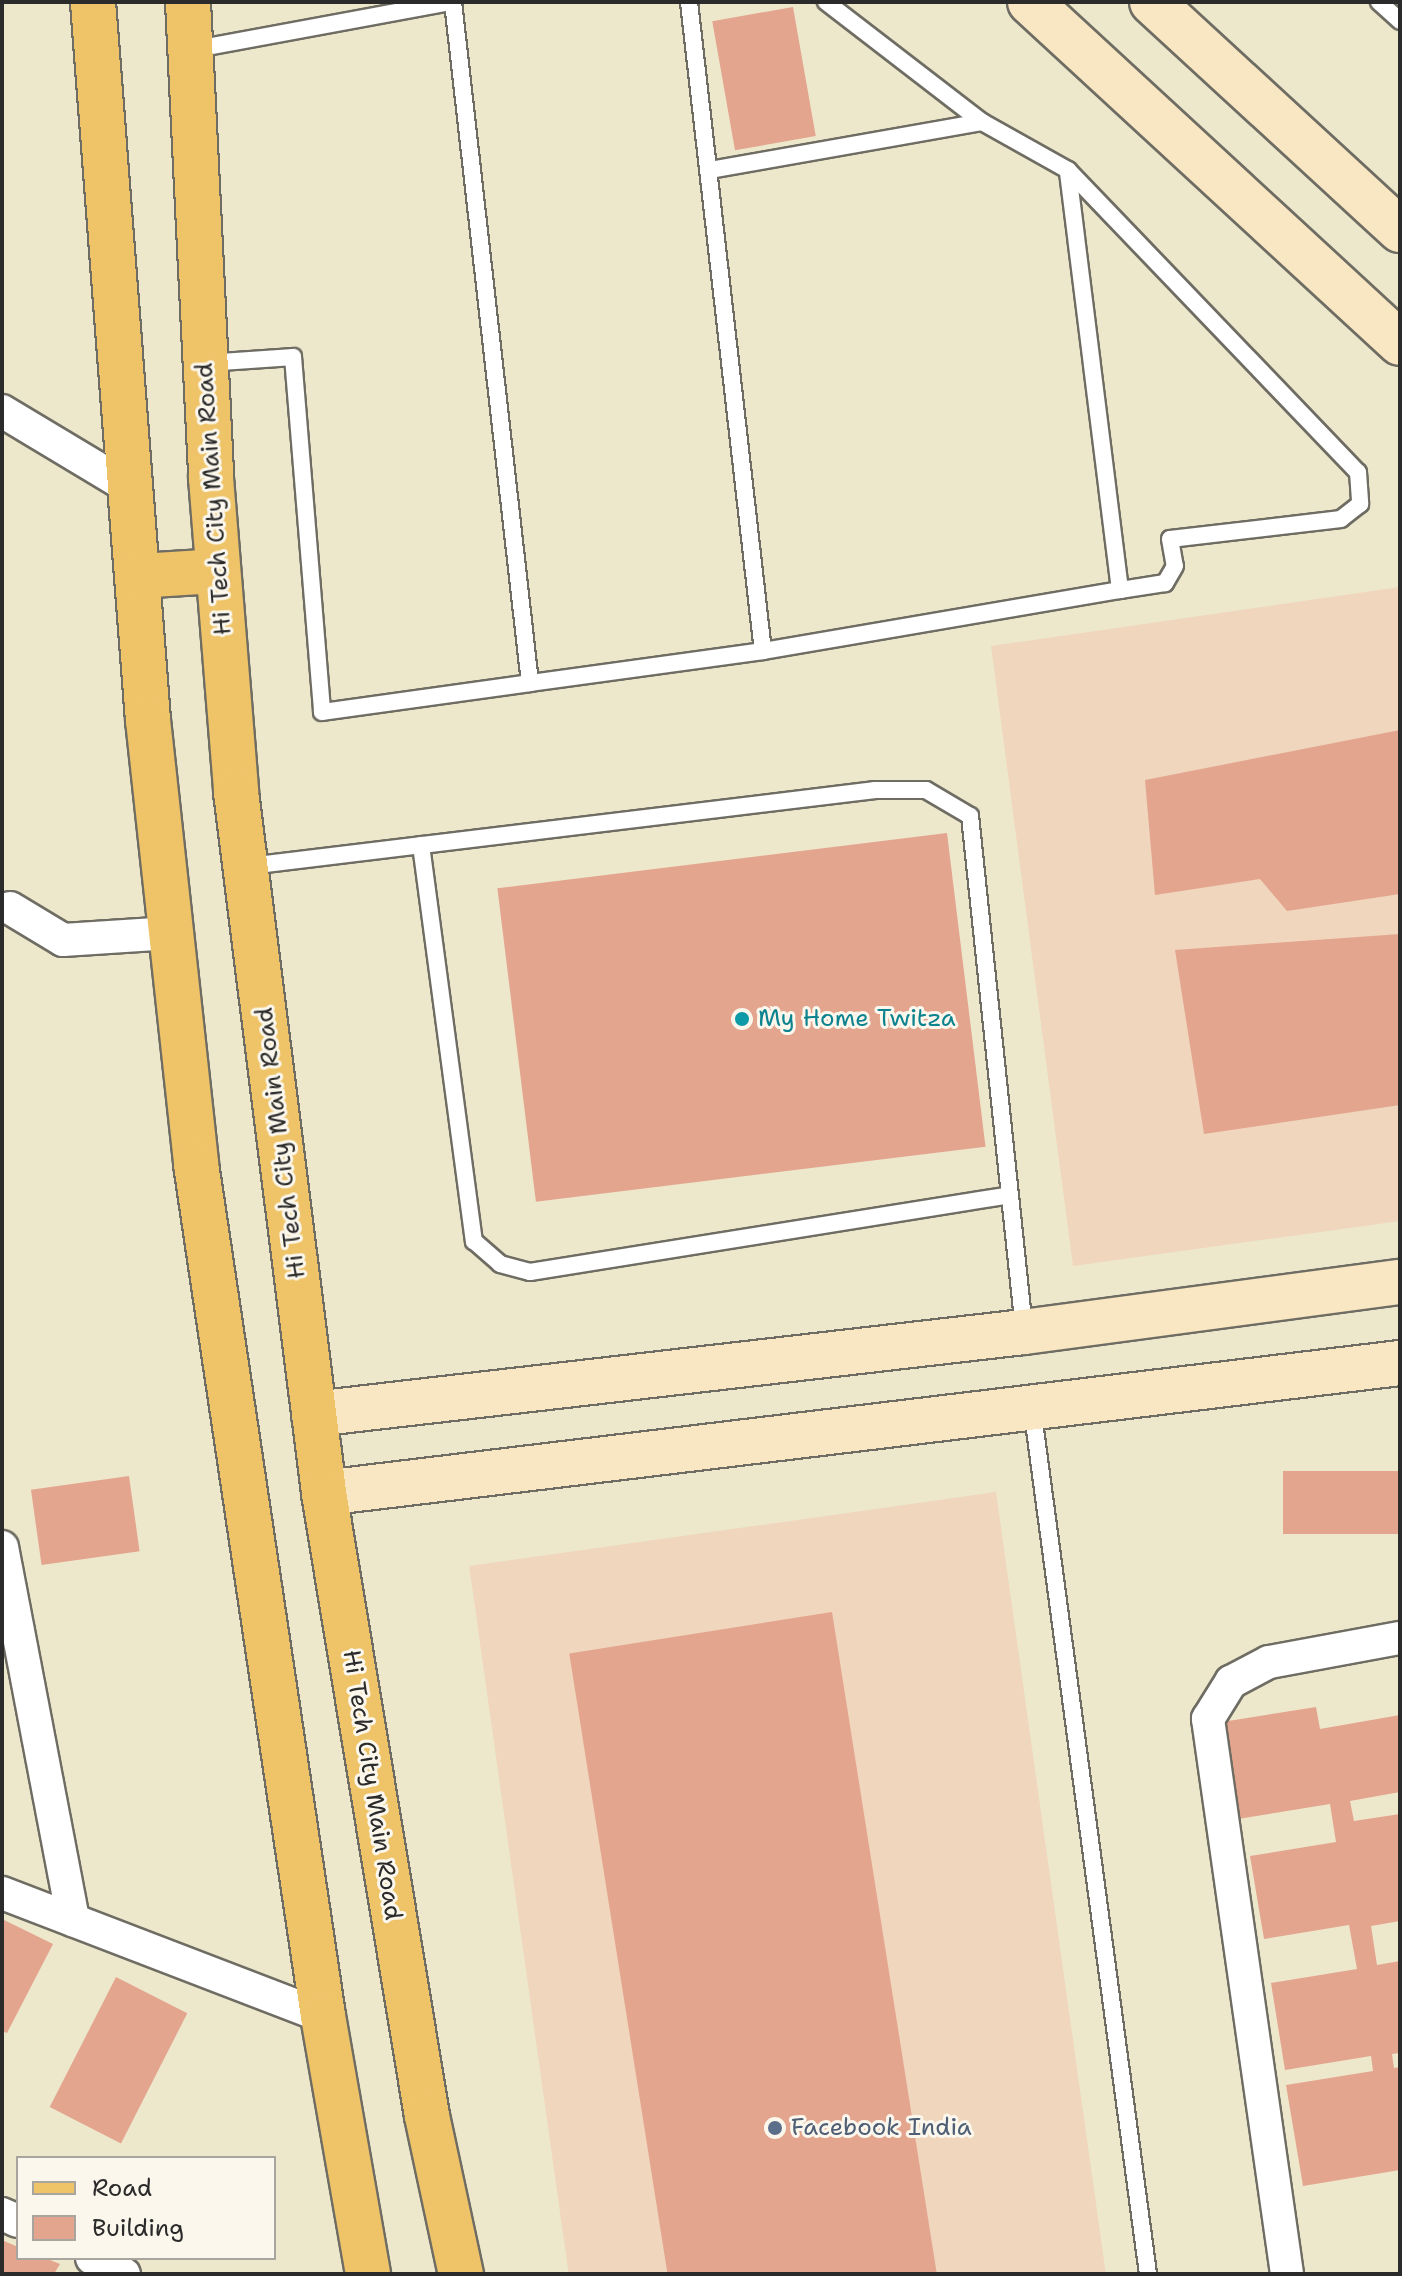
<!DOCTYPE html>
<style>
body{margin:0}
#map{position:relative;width:1402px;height:2276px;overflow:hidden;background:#ede8cc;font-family:"Shantell Sans",sans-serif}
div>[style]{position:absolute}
.built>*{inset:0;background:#efd6bc;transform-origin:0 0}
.building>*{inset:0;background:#e4a58f;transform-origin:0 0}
.roads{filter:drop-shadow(2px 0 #6f6d63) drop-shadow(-2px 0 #6f6d63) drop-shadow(0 2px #6f6d63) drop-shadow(0 -2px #6f6d63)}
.lane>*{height:16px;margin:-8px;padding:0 8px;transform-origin:8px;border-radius:8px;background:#fff}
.street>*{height:32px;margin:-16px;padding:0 16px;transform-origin:16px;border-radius:16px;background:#fff}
.secondary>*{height:44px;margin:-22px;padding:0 22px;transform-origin:22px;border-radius:22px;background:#f9e7c3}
.primary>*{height:44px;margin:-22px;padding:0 22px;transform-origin:22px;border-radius:22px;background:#efc469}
.dots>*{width:22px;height:22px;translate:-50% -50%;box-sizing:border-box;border:4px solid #fbf7ec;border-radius:50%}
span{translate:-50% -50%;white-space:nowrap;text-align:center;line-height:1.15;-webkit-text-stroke:6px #fbf7ec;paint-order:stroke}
.street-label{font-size:24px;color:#2b2b2b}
.culture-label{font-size:24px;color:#0d838f}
.left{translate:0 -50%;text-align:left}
.service-label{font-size:24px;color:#4e5e75}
.frame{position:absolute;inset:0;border:4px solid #2b2b2b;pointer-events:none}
.legend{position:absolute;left:16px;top:2156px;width:260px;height:104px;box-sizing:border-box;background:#fbf7ec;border:2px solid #a8a59f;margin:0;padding:10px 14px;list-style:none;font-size:24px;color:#2b2b2b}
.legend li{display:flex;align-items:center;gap:16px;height:40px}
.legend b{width:40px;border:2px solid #a8a59f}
</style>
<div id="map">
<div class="built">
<div style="clip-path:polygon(1400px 587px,1400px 1221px,1073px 1266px,991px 646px)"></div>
<div style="left:996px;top:1492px;width:790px;height:532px;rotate:82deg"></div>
</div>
<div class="building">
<div style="left:793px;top:7px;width:131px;height:82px;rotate:80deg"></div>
<div style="clip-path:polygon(1400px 730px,1400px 894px,1287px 911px,1260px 879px,1155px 895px,1145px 780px)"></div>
<div style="left:947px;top:833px;width:316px;height:453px;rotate:83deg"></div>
<div style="clip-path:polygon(1400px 934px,1400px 1105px,1204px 1134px,1175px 950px)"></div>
<div style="left:1400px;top:1471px;width:63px;height:117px;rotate:90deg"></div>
<div style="left:129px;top:1476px;width:76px;height:99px;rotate:82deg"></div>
<div style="left:832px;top:1612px;width:670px;height:266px;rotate:81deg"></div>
<div style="clip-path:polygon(1316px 1707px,1320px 1729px,1400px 1715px,1400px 1792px,1350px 1801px,1354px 1821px,1400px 1814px,1400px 1921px,1371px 1926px,1377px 1965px,1400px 1961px,1400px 2053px,1392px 2054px,1394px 2068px,1400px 2067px,1400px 2170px,1303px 2186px,1286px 2085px,1373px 2071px,1371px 2056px,1285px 2070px,1271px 1983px,1357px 1969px,1349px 1925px,1264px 1939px,1250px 1856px,1336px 1842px,1330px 1804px,1238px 1819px,1222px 1722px)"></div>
<div style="clip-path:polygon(2px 1919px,53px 1944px,7px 2033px,2px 2031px)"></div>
<div style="left:116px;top:1977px;width:80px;height:146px;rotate:27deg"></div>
<div style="clip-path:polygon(2px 2240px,18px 2247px,18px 2258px,45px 2258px,60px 2264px,54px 2274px,2px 2274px)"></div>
</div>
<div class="roads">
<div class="lane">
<div style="left:453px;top:2px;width:685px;rotate:83.55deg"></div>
<div style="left:530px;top:683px;width:235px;rotate:-7.8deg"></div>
<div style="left:689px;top:2px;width:653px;rotate:83.5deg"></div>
<div style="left:763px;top:651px;width:362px;rotate:-9.7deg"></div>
<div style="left:1120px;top:590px;width:423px;rotate:-97.1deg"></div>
<div style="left:1068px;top:170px;width:98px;rotate:-150.8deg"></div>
<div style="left:982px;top:122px;width:197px;rotate:-142.4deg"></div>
<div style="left:1379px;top:2px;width:28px;rotate:42deg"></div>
<div style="left:191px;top:50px;width:262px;rotate:-10.5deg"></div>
<div style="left:710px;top:170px;width:276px;rotate:-10deg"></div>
<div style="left:1068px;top:170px;width:419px;rotate:46.2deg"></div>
<div style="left:1358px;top:472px;width:32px;rotate:86deg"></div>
<div style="left:1360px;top:504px;width:24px;rotate:142deg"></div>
<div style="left:1341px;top:519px;width:172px;rotate:173.3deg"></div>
<div style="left:1170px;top:539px;width:27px;rotate:80deg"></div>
<div style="left:1175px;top:566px;width:20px;rotate:120deg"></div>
<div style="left:1165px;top:583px;width:46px;rotate:171.2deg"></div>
<div style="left:207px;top:363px;width:86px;rotate:-4deg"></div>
<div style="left:293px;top:357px;width:356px;rotate:85.3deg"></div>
<div style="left:322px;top:712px;width:210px;rotate:-7.9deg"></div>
<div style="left:421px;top:845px;width:400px;rotate:82.4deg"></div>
<div style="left:474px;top:1241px;width:35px;rotate:41deg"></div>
<div style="left:500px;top:1264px;width:31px;rotate:15deg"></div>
<div style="left:530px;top:1272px;width:485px;rotate:-9.1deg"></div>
<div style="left:249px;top:866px;width:631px;rotate:-6.92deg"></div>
<div style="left:875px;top:790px;width:51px"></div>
<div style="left:926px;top:790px;width:51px;rotate:30.6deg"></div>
<div style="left:970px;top:816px;width:516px;rotate:83.99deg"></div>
<div style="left:1032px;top:1407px;width:875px;rotate:82.38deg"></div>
</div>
<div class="street">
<div style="left:2px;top:411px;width:152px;rotate:31deg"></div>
<div style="left:10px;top:908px;width:62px;rotate:31.1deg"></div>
<div style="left:63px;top:940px;width:108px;rotate:-3.7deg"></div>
<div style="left:2px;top:1547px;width:380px;rotate:79.2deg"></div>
<div style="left:2px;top:1893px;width:344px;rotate:21deg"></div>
<div style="left:2px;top:2214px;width:17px;rotate:24deg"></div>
<div style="left:92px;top:2258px;width:36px;rotate:27deg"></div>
<div style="left:1287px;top:2274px;width:561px;rotate:-98.1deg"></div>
<div style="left:1208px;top:1719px;width:44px;rotate:-58.1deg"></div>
<div style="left:1231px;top:1682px;width:43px;rotate:-27.8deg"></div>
<div style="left:1269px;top:1662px;width:133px;rotate:-10.4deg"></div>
</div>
<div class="secondary">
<div style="left:1030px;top:2px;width:503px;rotate:42.66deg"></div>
<div style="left:1152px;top:2px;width:337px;rotate:42.6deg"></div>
<div style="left:314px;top:1414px;width:715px;rotate:-6.59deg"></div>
<div style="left:1024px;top:1332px;width:379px;rotate:-7.6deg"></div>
<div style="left:324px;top:1493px;width:1084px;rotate:-6.89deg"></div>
</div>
<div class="primary">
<div style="left:93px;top:2px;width:720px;rotate:85.62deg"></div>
<div style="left:148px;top:720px;width:447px;rotate:83.8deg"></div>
<div style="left:196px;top:1164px;width:861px;rotate:81.52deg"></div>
<div style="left:323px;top:2016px;width:262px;rotate:80.1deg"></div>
<div style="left:188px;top:2px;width:477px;rotate:87.2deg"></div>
<div style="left:211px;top:478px;width:315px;rotate:85.4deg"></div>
<div style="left:236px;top:792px;width:707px;rotate:82.84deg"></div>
<div style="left:324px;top:1493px;width:631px;rotate:80.61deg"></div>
<div style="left:427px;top:2116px;width:162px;rotate:77.9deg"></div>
<div style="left:138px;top:576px;width:80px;rotate:-3.6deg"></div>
</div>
</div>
<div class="dots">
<div style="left:742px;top:1019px;background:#0f9aa8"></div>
<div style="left:775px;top:2128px;background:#5c6f8a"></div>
</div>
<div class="street-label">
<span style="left:214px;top:499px;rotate:-94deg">Hi Tech City Main Road</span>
<span style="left:281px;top:1143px;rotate:-97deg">Hi Tech City Main Road</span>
<span style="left:372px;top:1785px;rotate:81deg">Hi Tech City Main Road</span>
</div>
<div class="culture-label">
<span class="left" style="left:758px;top:1019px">My Home Twitza</span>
</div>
<div class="service-label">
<span class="left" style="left:791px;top:2128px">Facebook India</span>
</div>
<div class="frame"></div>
<ul class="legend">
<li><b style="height:10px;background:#efc469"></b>Road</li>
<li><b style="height:22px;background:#e4a58f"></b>Building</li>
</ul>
</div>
